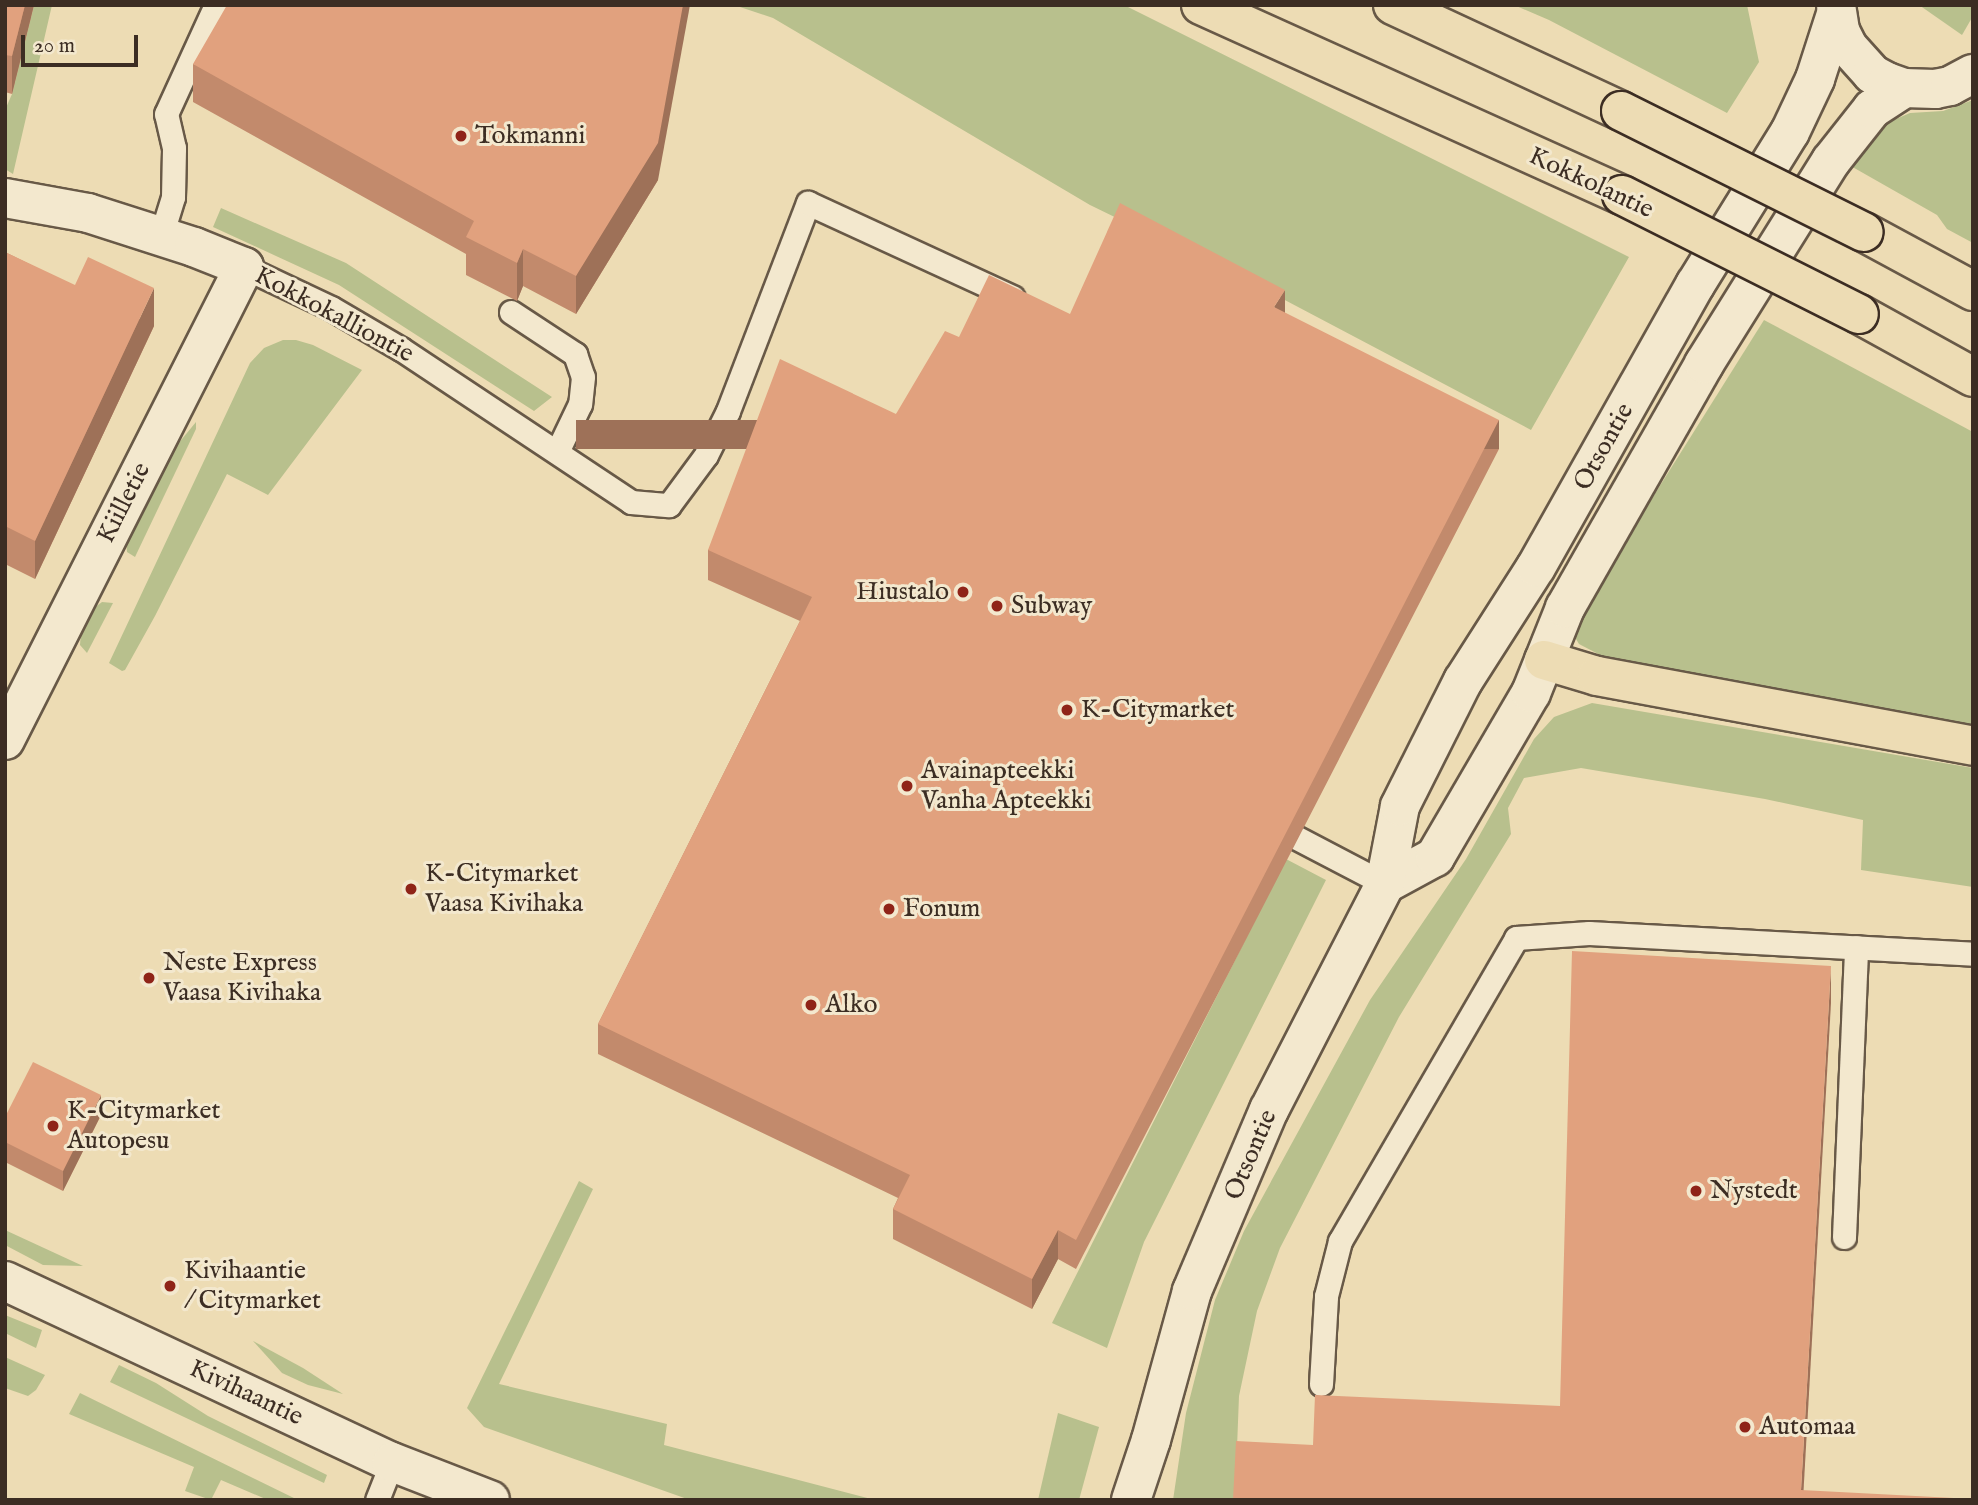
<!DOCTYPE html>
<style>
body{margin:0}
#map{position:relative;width:1978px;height:1505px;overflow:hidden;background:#eddcb4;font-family:"IM FELL English",serif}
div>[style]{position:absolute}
.green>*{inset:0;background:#b8c08d}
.roads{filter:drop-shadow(2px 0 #685947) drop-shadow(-2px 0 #685947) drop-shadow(0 2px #685947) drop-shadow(0 -2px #685947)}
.service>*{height:23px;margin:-11.5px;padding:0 11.5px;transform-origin:11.5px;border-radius:11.5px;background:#f3e8ce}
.minor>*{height:38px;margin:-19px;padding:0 19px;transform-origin:19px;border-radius:19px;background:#f3e8ce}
.secondary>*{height:38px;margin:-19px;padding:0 19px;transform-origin:19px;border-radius:19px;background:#f3e8ce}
.trunk>*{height:38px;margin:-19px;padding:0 19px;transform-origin:19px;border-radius:19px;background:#eddcb4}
.bridges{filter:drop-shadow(2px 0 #3c2d23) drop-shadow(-2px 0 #3c2d23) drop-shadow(0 2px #3c2d23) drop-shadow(0 -2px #3c2d23)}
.trunk-bridge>*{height:38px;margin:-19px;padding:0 19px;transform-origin:19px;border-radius:19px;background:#eddcb4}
.wall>*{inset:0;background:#c28a6c}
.shaded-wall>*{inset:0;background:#9e7158;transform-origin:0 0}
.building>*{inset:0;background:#e1a17e}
.dots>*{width:19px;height:19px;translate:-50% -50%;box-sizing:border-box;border:4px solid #f3e8ce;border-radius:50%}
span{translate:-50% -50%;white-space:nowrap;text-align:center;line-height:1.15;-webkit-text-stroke:6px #f3e8ce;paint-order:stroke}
.poi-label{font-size:26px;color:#3c2d23}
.left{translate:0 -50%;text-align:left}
.right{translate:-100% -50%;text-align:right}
.street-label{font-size:26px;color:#3c2d23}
.frame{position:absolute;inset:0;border:7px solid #3c2d23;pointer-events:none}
.scale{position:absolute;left:21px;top:35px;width:117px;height:32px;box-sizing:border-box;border:4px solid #3c2d23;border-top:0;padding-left:9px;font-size:21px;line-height:24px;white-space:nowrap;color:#3c2d23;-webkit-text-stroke:5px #f3e8ce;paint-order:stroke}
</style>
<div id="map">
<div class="green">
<div style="clip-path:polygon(34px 5px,52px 5px,13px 174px,5px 169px,5px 110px,12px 94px)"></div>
<div style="clip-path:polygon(734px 5px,1124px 5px,1629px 257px,1531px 430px,1281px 298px,1090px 205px,773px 18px)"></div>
<div style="clip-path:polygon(1514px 5px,1747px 5px,1759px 62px,1727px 113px,1549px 20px)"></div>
<div style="clip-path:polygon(1919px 5px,1973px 5px,1973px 16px,1962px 35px)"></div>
<div style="clip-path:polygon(1973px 100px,1973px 243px,1947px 229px,1937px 215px,1849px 165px,1882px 125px,1910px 113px,1943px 111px)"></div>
<div style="clip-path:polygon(221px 208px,346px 263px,552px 397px,534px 411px,339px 285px,213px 227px)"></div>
<div style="clip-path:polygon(1764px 320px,1973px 432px,1973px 725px,1602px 656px,1579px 644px,1570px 629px)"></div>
<div style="clip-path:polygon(283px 340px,296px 340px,313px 345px,362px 370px,268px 495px,227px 474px,155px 616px,125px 670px,122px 671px,109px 663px,250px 363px,264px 348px)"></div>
<div style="clip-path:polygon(196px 422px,196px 429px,135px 557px,127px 552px,126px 541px,163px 462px)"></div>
<div style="clip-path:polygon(102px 602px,113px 603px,87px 653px,80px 645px,81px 633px,94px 608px)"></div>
<div style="clip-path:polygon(1592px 703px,1973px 768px,1973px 887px,1861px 870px,1863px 820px,1765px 799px,1581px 768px,1524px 778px,1508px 808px,1511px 834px,1399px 1017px,1280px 1248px,1257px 1311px,1239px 1396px,1235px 1500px,1173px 1500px,1186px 1413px,1215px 1300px,1244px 1231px,1370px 1000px,1466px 859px,1534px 739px,1554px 717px)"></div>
<div style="clip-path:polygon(1286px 859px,1326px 880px,1144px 1242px,1107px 1348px,1052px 1323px)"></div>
<div style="clip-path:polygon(579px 1181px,593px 1189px,499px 1384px,667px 1424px,664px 1445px,875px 1500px,690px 1500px,484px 1427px,467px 1408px)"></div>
<div style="clip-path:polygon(5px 1230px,83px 1266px,43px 1265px,5px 1245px)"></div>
<div style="clip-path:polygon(5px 1315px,42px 1330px,36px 1348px,5px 1333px)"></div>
<div style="clip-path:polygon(253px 1341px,303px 1368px,343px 1394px,308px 1385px,282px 1373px)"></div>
<div style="clip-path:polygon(5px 1357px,45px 1375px,36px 1390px,28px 1396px,5px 1388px)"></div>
<div style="clip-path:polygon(119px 1365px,156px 1383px,208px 1416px,327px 1475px,324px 1483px,110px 1382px)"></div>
<div style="clip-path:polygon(80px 1393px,298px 1500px,268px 1500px,221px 1480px,211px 1500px,185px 1491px,194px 1467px,69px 1414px)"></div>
<div style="clip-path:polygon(1058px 1413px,1099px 1427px,1079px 1500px,1038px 1500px)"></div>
</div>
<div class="roads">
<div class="service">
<div style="left:161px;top:236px;width:41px;rotate:-72.9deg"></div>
<div style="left:173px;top:197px;width:49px;rotate:-88.8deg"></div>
<div style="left:174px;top:148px;width:35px;rotate:-103deg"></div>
<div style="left:166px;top:114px;width:120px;rotate:-65.4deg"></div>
<div style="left:244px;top:267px;width:96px;rotate:25.2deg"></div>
<div style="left:331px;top:308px;width:81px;rotate:30.4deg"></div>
<div style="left:401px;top:349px;width:276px;rotate:33.6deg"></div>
<div style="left:631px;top:502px;width:38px;rotate:5deg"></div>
<div style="left:669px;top:505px;width:62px;rotate:-53.5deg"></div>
<div style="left:706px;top:455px;width:49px;rotate:-63.4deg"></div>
<div style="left:728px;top:411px;width:223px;rotate:-69deg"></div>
<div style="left:808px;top:203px;width:225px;rotate:24.7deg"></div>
<div style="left:511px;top:312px;width:77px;rotate:33.3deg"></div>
<div style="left:575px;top:354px;width:24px;rotate:71deg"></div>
<div style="left:583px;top:377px;width:27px;rotate:96deg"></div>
<div style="left:580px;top:404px;width:53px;rotate:115.6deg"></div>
<div style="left:1297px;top:838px;width:99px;rotate:27.6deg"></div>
<div style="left:1844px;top:1237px;width:290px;rotate:-87.6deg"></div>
<div style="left:1321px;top:1384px;width:88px;rotate:-86.7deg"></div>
<div style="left:1326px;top:1296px;width:57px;rotate:-75.7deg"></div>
<div style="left:1340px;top:1241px;width:350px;rotate:-59.8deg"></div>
<div style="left:1516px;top:938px;width:73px;rotate:-3.9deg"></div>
<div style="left:1589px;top:933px;width:385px;rotate:3.1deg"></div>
<div style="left:377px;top:1500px;width:41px;rotate:-68.5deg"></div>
</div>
<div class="minor">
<div style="left:5px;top:198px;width:84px;rotate:10.2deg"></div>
<div style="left:88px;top:213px;width:111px;rotate:17.8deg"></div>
<div style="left:194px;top:247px;width:54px;rotate:21.8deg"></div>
<div style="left:244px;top:267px;width:530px;rotate:116.81deg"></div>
</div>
<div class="secondary">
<div style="left:1836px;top:5px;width:26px;rotate:81deg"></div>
<div style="left:1840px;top:31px;width:18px;rotate:63deg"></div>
<div style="left:1848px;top:47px;width:36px;rotate:48deg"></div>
<div style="left:1872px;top:74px;width:17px;rotate:28deg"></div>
<div style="left:1887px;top:82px;width:18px;rotate:19deg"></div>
<div style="left:1904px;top:88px;width:31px;rotate:2deg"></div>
<div style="left:1935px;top:89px;width:15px;rotate:-11deg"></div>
<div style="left:1950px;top:86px;width:26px;rotate:-28deg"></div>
<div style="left:1385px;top:884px;width:57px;rotate:-28.4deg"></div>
<div style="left:1435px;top:857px;width:190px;rotate:-59.7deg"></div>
<div style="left:1531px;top:693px;width:92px;rotate:-68.2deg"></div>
<div style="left:1565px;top:608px;width:281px;rotate:-60.3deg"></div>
<div style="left:1704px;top:364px;width:239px;rotate:-58deg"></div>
<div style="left:1831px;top:161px;width:66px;rotate:-51.7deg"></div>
<div style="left:1872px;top:109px;width:38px;rotate:-33deg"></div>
<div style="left:5px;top:1281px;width:427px;rotate:25.1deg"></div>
<div style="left:392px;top:1462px;width:105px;rotate:21.2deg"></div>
<div style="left:1131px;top:1500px;width:63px;rotate:-71.6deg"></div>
<div style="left:1151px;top:1440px;width:155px;rotate:-74.6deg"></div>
<div style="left:1192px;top:1291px;width:197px;rotate:-67deg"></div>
<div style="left:1269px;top:1110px;width:254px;rotate:-62.8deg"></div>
<div style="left:1385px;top:884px;width:79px;rotate:-79.1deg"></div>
<div style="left:1400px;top:806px;width:140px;rotate:-63.3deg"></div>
<div style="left:1463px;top:681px;width:135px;rotate:-57.4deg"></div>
<div style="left:1536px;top:567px;width:324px;rotate:-60.6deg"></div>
<div style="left:1695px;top:285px;width:180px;rotate:-58.2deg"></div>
<div style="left:1790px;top:132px;width:59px;rotate:-64.7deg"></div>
<div style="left:1815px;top:79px;width:68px;rotate:-72.1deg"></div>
</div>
<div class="trunk">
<div style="left:1201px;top:5px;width:462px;rotate:24.3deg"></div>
<div style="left:1393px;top:5px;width:251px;rotate:24.9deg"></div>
<div style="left:1864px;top:232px;width:124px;rotate:28.4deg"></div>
<div style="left:1859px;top:314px;width:130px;rotate:28.9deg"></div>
<div style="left:1544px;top:660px;width:55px;rotate:16.8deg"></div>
<div style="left:1597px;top:676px;width:382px;rotate:10.5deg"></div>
</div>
</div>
<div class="bridges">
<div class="trunk-bridge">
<div style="left:1621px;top:111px;width:271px;rotate:26.5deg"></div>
<div style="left:1622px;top:195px;width:265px;rotate:26.7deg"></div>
</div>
</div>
<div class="wall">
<div style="clip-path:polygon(5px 5px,34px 5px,12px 94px,5px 92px)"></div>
<div style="clip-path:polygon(193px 64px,658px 180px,576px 314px,523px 286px,517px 301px,466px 275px,466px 254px,193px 102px)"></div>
<div style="clip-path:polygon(5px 252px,154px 326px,35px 579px,5px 564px)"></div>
<div style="clip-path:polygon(1285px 313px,1499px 449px,1076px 1269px,1058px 1259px,1032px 1309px,893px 1239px,893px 1209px,898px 1198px,598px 1054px,598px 1024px,800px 621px,708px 580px,708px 550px,896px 414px,1070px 314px)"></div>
<div style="clip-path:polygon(101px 1115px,63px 1191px,5px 1162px,5px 1117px)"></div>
</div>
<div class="shaded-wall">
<div style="clip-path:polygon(25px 5px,34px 5px,12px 94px,12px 56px)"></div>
<div style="clip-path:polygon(683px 5px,690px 5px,658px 180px,576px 314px,576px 276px)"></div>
<div style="clip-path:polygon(523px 249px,523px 286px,517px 301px,517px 263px)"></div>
<div style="clip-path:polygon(154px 288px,154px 326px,35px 579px,35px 541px)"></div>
<div style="clip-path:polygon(1285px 290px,1285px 319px,1274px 307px)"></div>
<div style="left:1499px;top:420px;width:29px;height:923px;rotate:90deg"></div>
<div style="clip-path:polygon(1831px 966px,1831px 1003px,1803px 1500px,1801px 1490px)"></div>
<div style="clip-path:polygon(101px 1095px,101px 1115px,63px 1191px,63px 1171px)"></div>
<div style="clip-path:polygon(1058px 1230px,1058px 1259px,1032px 1309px,1032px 1279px)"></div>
</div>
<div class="building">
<div style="clip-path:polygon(5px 5px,25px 5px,12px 56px,5px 55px)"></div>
<div style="clip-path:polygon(227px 5px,683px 5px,658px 143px,576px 276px,523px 249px,517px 263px,466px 237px,474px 221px,193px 64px)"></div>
<div style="clip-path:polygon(1120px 203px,1285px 290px,1274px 307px,1499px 420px,1076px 1240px,1058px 1230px,1032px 1279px,893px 1209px,910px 1175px,598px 1024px,812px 597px,708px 550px,780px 359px,896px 414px,945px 331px,959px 337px,989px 275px,1070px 314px)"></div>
<div style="clip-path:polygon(5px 252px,75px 285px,88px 257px,154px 288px,35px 541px,5px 526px)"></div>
<div style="clip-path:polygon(1572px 951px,1831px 966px,1801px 1490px,1973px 1499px,1973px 1500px,1233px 1500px,1236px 1441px,1313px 1445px,1315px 1395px,1560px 1406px)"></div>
<div style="clip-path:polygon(33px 1062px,101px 1095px,63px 1171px,5px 1142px,5px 1117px)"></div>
</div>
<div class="dots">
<div style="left:461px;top:136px;background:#8f2418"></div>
<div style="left:963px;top:592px;background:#8f2418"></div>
<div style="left:997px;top:606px;background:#8f2418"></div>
<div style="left:1067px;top:710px;background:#8f2418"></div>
<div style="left:907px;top:786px;background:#8f2418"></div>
<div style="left:411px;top:889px;background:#8f2418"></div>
<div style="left:889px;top:909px;background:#8f2418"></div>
<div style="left:149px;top:978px;background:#8f2418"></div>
<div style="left:811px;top:1005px;background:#8f2418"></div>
<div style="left:53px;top:1126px;background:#8f2418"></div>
<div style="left:1696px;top:1191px;background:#8f2418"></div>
<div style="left:170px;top:1286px;background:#8f2418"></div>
<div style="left:1745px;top:1427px;background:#8f2418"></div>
</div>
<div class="poi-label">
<span class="left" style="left:475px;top:136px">Tokmanni</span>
<span class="right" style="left:949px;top:592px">Hiustalo</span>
<span class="left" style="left:1011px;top:606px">Subway</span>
<span class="left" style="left:1081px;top:710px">K-Citymarket</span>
<span class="left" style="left:921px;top:786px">Avainapteekki<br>Vanha Apteekki</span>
<span class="left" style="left:425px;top:889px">K-Citymarket<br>Vaasa Kivihaka</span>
<span class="left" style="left:903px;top:909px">Fonum</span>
<span class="left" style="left:163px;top:978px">Neste Express<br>Vaasa Kivihaka</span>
<span class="left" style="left:825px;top:1005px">Alko</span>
<span class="left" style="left:67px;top:1126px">K-Citymarket<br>Autopesu</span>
<span class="left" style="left:1710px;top:1191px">Nystedt</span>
<span class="left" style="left:184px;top:1286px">Kivihaantie<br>/ Citymarket</span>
<span class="left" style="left:1759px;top:1427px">Automaa</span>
</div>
<div class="street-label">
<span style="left:1591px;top:183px;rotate:25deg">Kokkolantie</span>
<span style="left:334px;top:315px;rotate:28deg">Kokkokalliontie</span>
<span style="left:1604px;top:447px;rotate:-61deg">Otsontie</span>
<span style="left:124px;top:503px;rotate:-63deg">Kiilletie</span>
<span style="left:1251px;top:1155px;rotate:-67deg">Otsontie</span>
<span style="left:246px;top:1393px;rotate:25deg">Kivihaantie</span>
</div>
<div class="frame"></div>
<div class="scale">20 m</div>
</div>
